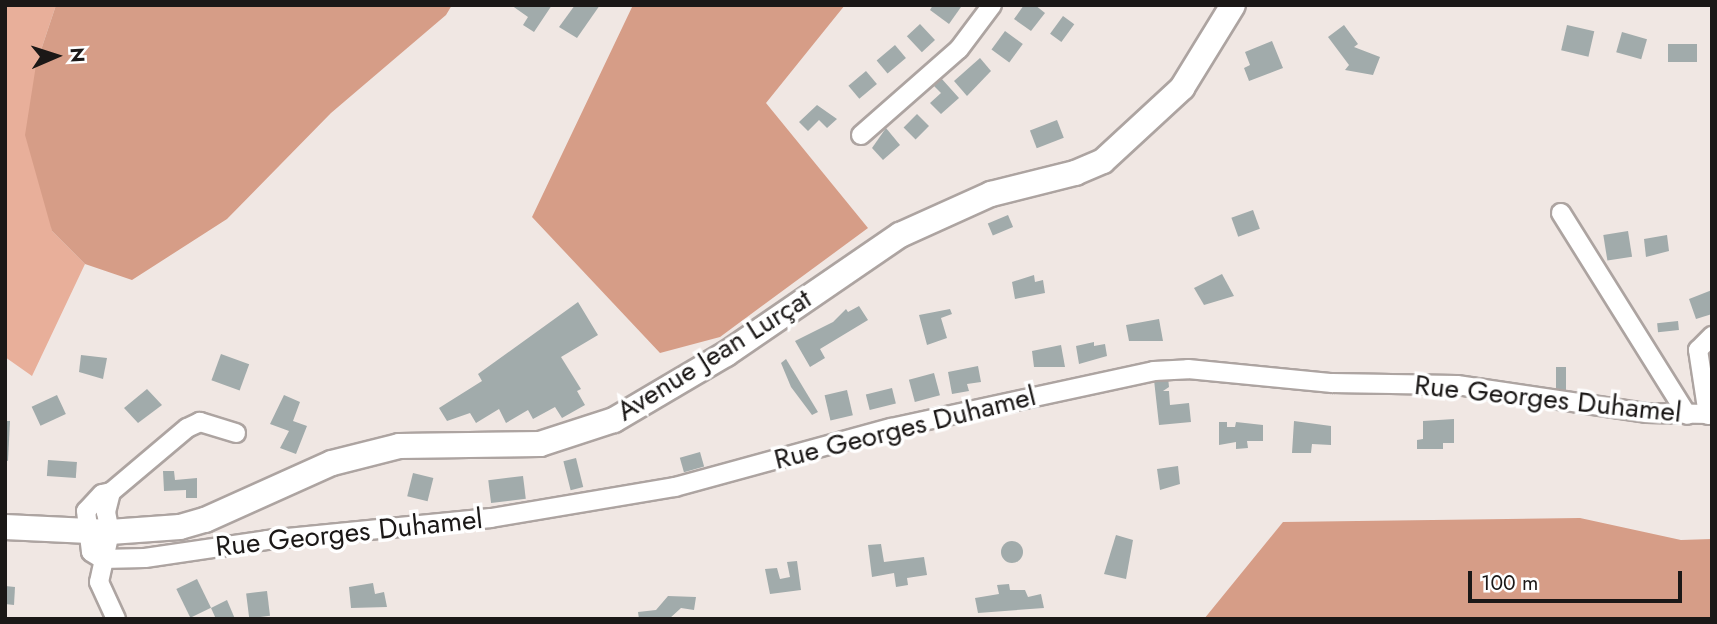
<!DOCTYPE html>
<meta charset="utf-8">
<style>
body{margin:0}
#map{position:relative;width:1717px;height:624px;overflow:hidden;background:#f0e7e3;font-family:Jost,sans-serif}
div>[style]{position:absolute}
.green>*{inset:0;background:#e8af9a}
.forest>*{inset:0;background:#d69d87}
.building>*{inset:0;background:#a1abab;transform-origin:0 0}
.round{border-radius:50%}
.roads{filter:drop-shadow(2px 0 #ada4a1) drop-shadow(-2px 0 #ada4a1) drop-shadow(0 2px #ada4a1) drop-shadow(0 -2px #ada4a1)}
.street>*{height:18px;margin:-9px;padding:0 9px;transform-origin:9px;border-radius:9px;background:#fff}
.secondary>*{height:24px;margin:-12px;padding:0 12px;transform-origin:12px;border-radius:12px;background:#fff}
span{translate:-50% -50%;white-space:nowrap;text-align:center;line-height:1.15;-webkit-text-stroke:7px #fff;paint-order:stroke}
.street-label{font-size:28px;color:#1b1817}
.frame{position:absolute;inset:0;border:7px solid #1b1817;pointer-events:none}
.north{position:absolute;left:21px;top:21px;width:70px;height:70px;-webkit-text-stroke:5px #fff;paint-order:stroke;rotate:87deg;font-size:19px;font-weight:700;line-height:28px;text-align:center;color:#1b1817}
.north::after{content:'';display:block;margin:auto;width:24px;height:32px;background:#1b1817;clip-path:polygon(50% 0,100% 100%,50% 72%,0 100%)}
.scale{position:absolute;left:1468px;top:571px;width:214px;height:32px;box-sizing:border-box;border:4px solid #1b1817;border-top:0;padding-left:9px;font-size:21px;line-height:24px;white-space:nowrap;color:#1b1817;-webkit-text-stroke:5px #fff;paint-order:stroke}
</style>
<div id="map">
<div class="green">
<div style="clip-path:polygon(5px 5px,56px 5px,36px 65px,52px 231px,85px 264px,32px 376px,5px 357px)"></div>
</div>
<div class="forest">
<div style="clip-path:polygon(56px 5px,452px 5px,446px 15px,331px 113px,227px 219px,132px 280px,85px 264px,52px 231px,25px 135px,36px 65px)"></div>
<div style="clip-path:polygon(633px 5px,845px 5px,766px 103px,868px 228px,720px 337px,660px 353px,532px 217px)"></div>
<div style="clip-path:polygon(1580px 518px,1681px 540px,1712px 539px,1712px 619px,1204px 619px,1283px 522px)"></div>
</div>
<div class="building">
<div style="clip-path:polygon(511px 5px,539px 6px,552px 5px,534px 32px,523px 25px,528px 17px)"></div>
<div style="clip-path:polygon(575px 5px,600px 5px,577px 38px,559px 27px)"></div>
<div style="clip-path:polygon(933px 5px,959px 5px,961px 7px,949px 24px,930px 10px)"></div>
<div style="clip-path:polygon(1024px 5px,1035px 5px,1045px 13px,1031px 31px,1014px 19px)"></div>
<div style="left:1063px;top:16px;width:14px;height:22px;rotate:36deg"></div>
<div style="left:920px;top:24px;width:22px;height:18px;rotate:47deg"></div>
<div style="clip-path:polygon(1344px 25px,1358px 44px,1354px 47px,1380px 57px,1373px 75px,1345px 70px,1349px 65px,1328px 37px)"></div>
<div style="left:1567px;top:25px;width:28px;height:26px;rotate:13deg"></div>
<div style="left:1005px;top:31px;width:22px;height:23px;rotate:36deg"></div>
<div style="left:1622px;top:32px;width:26px;height:21px;rotate:16deg"></div>
<div style="clip-path:polygon(1272px 41px,1283px 68px,1249px 81px,1244px 68px,1250px 65px,1245px 52px)"></div>
<div style="left:1697px;top:44px;width:18px;height:29px;rotate:90deg"></div>
<div style="left:895px;top:45px;width:17px;height:24px;rotate:50deg"></div>
<div style="clip-path:polygon(980px 58px,991px 71px,967px 96px,954px 81px)"></div>
<div style="left:866px;top:71px;width:17px;height:23px;rotate:50deg"></div>
<div style="clip-path:polygon(941px 78px,959px 98px,941px 114px,930px 103px,941px 93px,933px 85px)"></div>
<div style="clip-path:polygon(817px 105px,837px 119px,827px 128px,819px 120px,808px 131px,799px 122px)"></div>
<div style="left:917px;top:114px;width:17px;height:19px;rotate:45deg"></div>
<div style="left:1057px;top:120px;width:19px;height:29px;rotate:69deg"></div>
<div style="clip-path:polygon(886px 128px,900px 145px,883px 160px,872px 148px)"></div>
<div style="left:1253px;top:210px;width:20px;height:23px;rotate:70deg"></div>
<div style="left:1008px;top:215px;width:13px;height:22px;rotate:67deg"></div>
<div style="left:1628px;top:231px;width:26px;height:25px;rotate:81deg"></div>
<div style="clip-path:polygon(1667px 235px,1669px 251px,1646px 257px,1644px 239px)"></div>
<div style="clip-path:polygon(1222px 274px,1234px 296px,1204px 305px,1194px 288px)"></div>
<div style="clip-path:polygon(1034px 275px,1035px 282px,1043px 280px,1045px 293px,1015px 299px,1012px 282px)"></div>
<div style="clip-path:polygon(1712px 290px,1712px 314px,1696px 319px,1689px 299px)"></div>
<div style="clip-path:polygon(578px 302px,598px 335px,561px 357px,581px 389px,577px 391px,585px 405px,562px 418px,555px 407px,533px 419px,528px 410px,506px 423px,499px 409px,476px 423px,470px 413px,447px 421px,439px 408px,482px 381px,478px 374px)"></div>
<div style="clip-path:polygon(859px 306px,868px 320px,820px 349px,825px 358px,810px 367px,795px 341px,833px 322px,846px 309px,848px 312px)"></div>
<div style="clip-path:polygon(950px 309px,952px 314px,941px 318px,947px 338px,927px 345px,919px 315px)"></div>
<div style="clip-path:polygon(1159px 319px,1163px 341px,1129px 341px,1126px 325px)"></div>
<div style="left:1678px;top:321px;width:9px;height:21px;rotate:84deg"></div>
<div style="clip-path:polygon(1094px 342px,1094px 346px,1105px 344px,1107px 356px,1079px 364px,1076px 346px)"></div>
<div style="clip-path:polygon(1061px 345px,1065px 367px,1034px 367px,1032px 351px)"></div>
<div style="left:221px;top:354px;width:30px;height:28px;rotate:20deg"></div>
<div style="clip-path:polygon(81px 355px,107px 358px,103px 379px,79px 372px)"></div>
<div style="clip-path:polygon(786px 359px,818px 412px,812px 415px,791px 387px,781px 363px)"></div>
<div style="clip-path:polygon(978px 366px,981px 382px,967px 384px,969px 391px,952px 394px,948px 372px)"></div>
<div style="left:1556px;top:367px;width:10px;height:25px"></div>
<div style="left:934px;top:373px;width:23px;height:26px;rotate:75deg"></div>
<div style="clip-path:polygon(1168px 377px,1169px 387px,1163px 391px,1169px 391px,1170px 405px,1189px 403px,1191px 422px,1159px 425px,1154px 380px)"></div>
<div style="left:892px;top:388px;width:16px;height:27px;rotate:76deg"></div>
<div style="clip-path:polygon(147px 389px,162px 405px,138px 423px,124px 408px)"></div>
<div style="left:847px;top:390px;width:26px;height:23px;rotate:77deg"></div>
<div style="left:57px;top:395px;width:21px;height:28px;rotate:65deg"></div>
<div style="clip-path:polygon(284px 395px,300px 402px,293px 421px,307px 426px,296px 454px,280px 448px,289px 431px,270px 424px)"></div>
<div style="clip-path:polygon(1454px 419px,1454px 443px,1443px 443px,1443px 449px,1417px 449px,1417px 440px,1423px 439px,1423px 421px)"></div>
<div style="clip-path:polygon(5px 421px,10px 421px,8px 461px,5px 460px)"></div>
<div style="clip-path:polygon(1294px 421px,1331px 426px,1331px 445px,1312px 444px,1311px 453px,1292px 453px)"></div>
<div style="clip-path:polygon(1219px 422px,1227px 422px,1227px 427px,1235px 427px,1236px 422px,1263px 425px,1263px 441px,1247px 441px,1248px 448px,1236px 449px,1236px 442px,1219px 445px)"></div>
<div style="left:700px;top:452px;width:15px;height:21px;rotate:74deg"></div>
<div style="left:576px;top:458px;width:30px;height:13px;rotate:76deg"></div>
<div style="left:48px;top:460px;width:29px;height:16px;rotate:4deg"></div>
<div style="clip-path:polygon(1178px 466px,1180px 484px,1160px 490px,1157px 469px)"></div>
<div style="clip-path:polygon(163px 471px,174px 471px,175px 480px,197px 478px,197px 498px,186px 498px,186px 490px,164px 491px)"></div>
<div style="left:413px;top:473px;width:21px;height:24px;rotate:14deg"></div>
<div style="left:523px;top:476px;width:23px;height:35px;rotate:83deg"></div>
<div style="clip-path:polygon(1116px 535px,1133px 540px,1126px 579px,1104px 574px)"></div>
<div class="round" style="left:1001px;top:541px;width:22px;height:22px"></div>
<div style="clip-path:polygon(881px 544px,884px 562px,924px 557px,927px 575px,907px 578px,908px 585px,896px 587px,894px 573px,872px 577px,868px 545px)"></div>
<div style="clip-path:polygon(797px 561px,801px 590px,770px 594px,765px 569px,777px 568px,780px 579px,790px 577px,787px 562px)"></div>
<div style="left:197px;top:579px;width:32px;height:23px;rotate:64deg"></div>
<div style="clip-path:polygon(373px 583px,375px 594px,384px 592px,387px 607px,351px 608px,349px 587px)"></div>
<div style="clip-path:polygon(1009px 584px,1010px 590px,1025px 590px,1028px 597px,1041px 594px,1044px 608px,978px 613px,975px 598px,999px 594px,997px 585px)"></div>
<div style="clip-path:polygon(5px 586px,15px 587px,14px 605px,5px 604px)"></div>
<div style="left:267px;top:591px;width:25px;height:21px;rotate:83deg"></div>
<div style="clip-path:polygon(668px 596px,696px 597px,694px 610px,681px 608px,669px 619px,639px 619px,638px 612px,656px 610px)"></div>
<div style="clip-path:polygon(227px 600px,235px 619px,216px 619px,211px 608px)"></div>
</div>
<div class="roads">
<div class="street">
<div style="left:861px;top:135px;width:130px;rotate:-41.3deg"></div>
<div style="left:959px;top:49px;width:55px;rotate:-53.1deg"></div>
<div style="left:1561px;top:213px;width:238px;rotate:58deg"></div>
<div style="left:1708px;top:415px;width:66px;rotate:-98.7deg"></div>
<div style="left:1698px;top:350px;width:20px;rotate:-45deg"></div>
<div style="left:236px;top:433px;width:38px;rotate:-163deg"></div>
<div style="left:200px;top:422px;width:14px;rotate:155deg"></div>
<div style="left:187px;top:428px;width:99px;rotate:139.9deg"></div>
<div style="left:111px;top:492px;width:9px;rotate:167deg"></div>
<div style="left:102px;top:494px;width:23px;rotate:133deg"></div>
<div style="left:86px;top:511px;width:41px;rotate:83deg"></div>
<div style="left:91px;top:552px;width:13px;rotate:32deg"></div>
<div style="left:102px;top:559px;width:43px;rotate:-1.3deg"></div>
<div style="left:145px;top:558px;width:123px;rotate:-8.4deg"></div>
<div style="left:267px;top:540px;width:225px;rotate:-5.6deg"></div>
<div style="left:491px;top:518px;width:187px;rotate:-9.6deg"></div>
<div style="left:675px;top:487px;width:224px;rotate:-15.3deg"></div>
<div style="left:891px;top:428px;width:269px;rotate:-12.2deg"></div>
<div style="left:1154px;top:371px;width:34px;rotate:-3deg"></div>
<div style="left:1188px;top:369px;width:145px;rotate:5.6deg"></div>
<div style="left:1332px;top:383px;width:125px;rotate:0.9deg"></div>
<div style="left:1457px;top:385px;width:191px;rotate:8.4deg"></div>
<div style="left:1646px;top:413px;width:66px;rotate:0.9deg"></div>
<div style="left:111px;top:492px;width:21px;rotate:104deg"></div>
<div style="left:106px;top:512px;width:20px;rotate:79deg"></div>
<div style="left:110px;top:532px;width:51px;rotate:102.4deg"></div>
<div style="left:99px;top:582px;width:41px;rotate:65.3deg"></div>
</div>
<div class="secondary">
<div style="left:5px;top:527px;width:105px;rotate:2.7deg"></div>
<div style="left:110px;top:532px;width:70px;rotate:-4.1deg"></div>
<div style="left:180px;top:527px;width:26px;rotate:-16deg"></div>
<div style="left:205px;top:520px;width:139px;rotate:-24.2deg"></div>
<div style="left:332px;top:463px;width:69px;rotate:-14.2deg"></div>
<div style="left:399px;top:446px;width:141px;rotate:-0.8deg"></div>
<div style="left:540px;top:444px;width:78px;rotate:-18deg"></div>
<div style="left:614px;top:420px;width:130px;rotate:-30.5deg"></div>
<div style="left:726px;top:354px;width:211px;rotate:-34.4deg"></div>
<div style="left:900px;top:235px;width:100px;rotate:-24.3deg"></div>
<div style="left:991px;top:194px;width:87px;rotate:-14deg"></div>
<div style="left:1075px;top:173px;width:30px;rotate:-23deg"></div>
<div style="left:1103px;top:161px;width:108px;rotate:-42.7deg"></div>
<div style="left:1182px;top:88px;width:97px;rotate:-58.4deg"></div>
</div>
</div>
<div class="street-label">
<span style="left:714px;top:355px;rotate:-32deg">Avenue Jean Lurçat</span>
<span style="left:1548px;top:399px;rotate:6deg">Rue Georges Duhamel</span>
<span style="left:905px;top:428px;rotate:-14deg">Rue Georges Duhamel</span>
<span style="left:349px;top:533px;rotate:-6deg">Rue Georges Duhamel</span>
</div>
<div class="frame"></div>
<div class="north">N</div>
<div class="scale">100 m</div>
</div>
